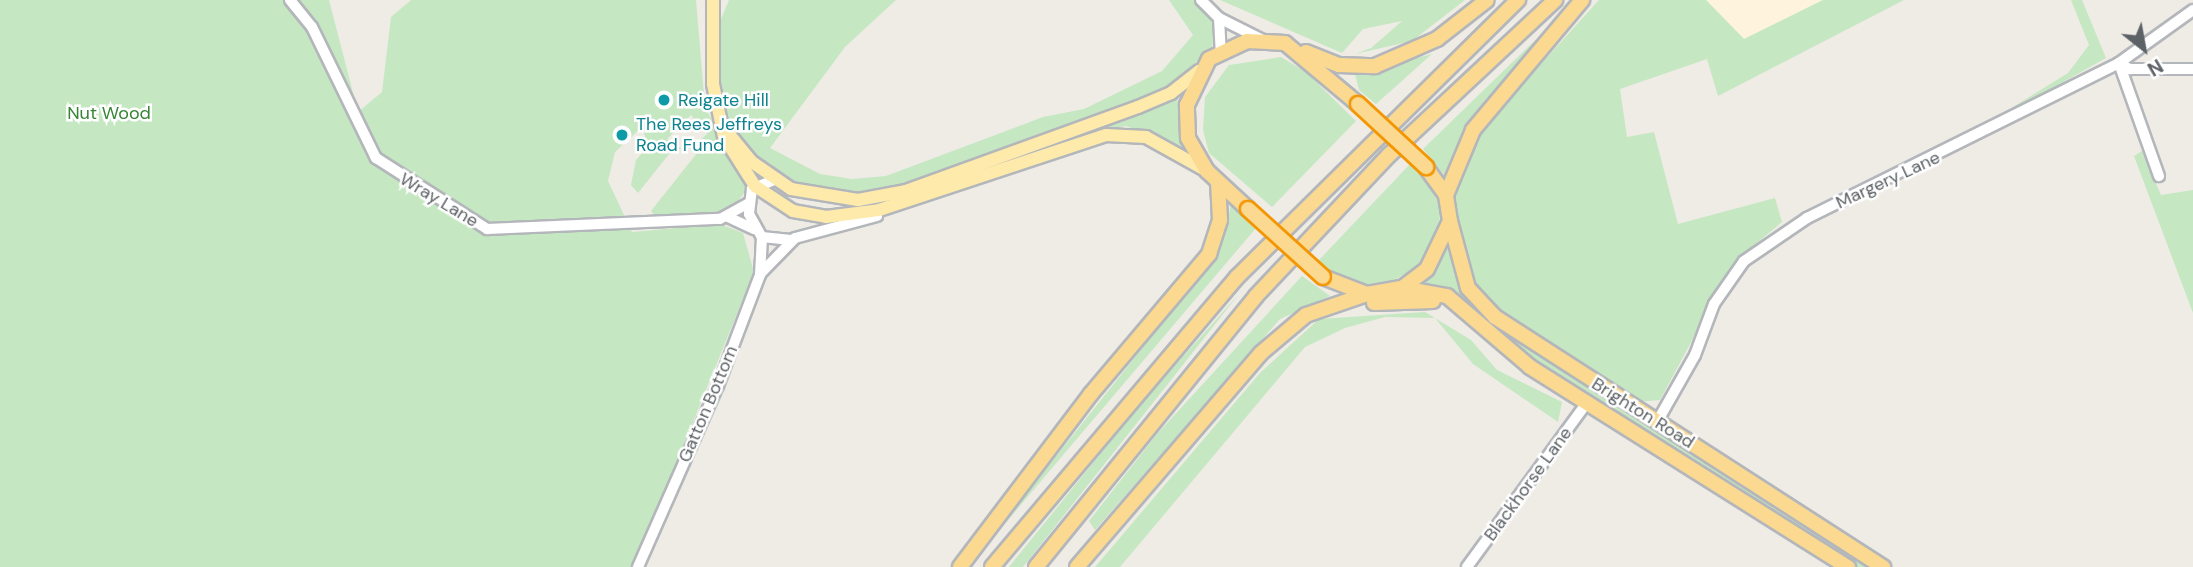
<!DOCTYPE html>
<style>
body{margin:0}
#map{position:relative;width:2193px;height:567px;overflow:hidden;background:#efece6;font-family:"DM Sans",sans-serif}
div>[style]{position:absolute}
.commercial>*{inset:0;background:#fef3dc}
.green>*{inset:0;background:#c5e7c2}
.roads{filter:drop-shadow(2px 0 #b3b6ba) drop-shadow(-2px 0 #b3b6ba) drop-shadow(0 2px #b3b6ba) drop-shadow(0 -2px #b3b6ba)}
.minor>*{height:10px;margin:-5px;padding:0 5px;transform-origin:5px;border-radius:5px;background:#fff}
.major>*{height:12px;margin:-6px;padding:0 6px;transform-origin:6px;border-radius:6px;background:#feebac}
.highway>*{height:14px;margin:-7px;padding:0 7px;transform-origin:7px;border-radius:7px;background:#fcd990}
.bridges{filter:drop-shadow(2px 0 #f39602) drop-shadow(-2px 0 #f39602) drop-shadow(0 2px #f39602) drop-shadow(0 -2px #f39602)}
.highway-bridge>*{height:14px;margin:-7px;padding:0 7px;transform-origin:7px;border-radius:7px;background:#fcd990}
.dots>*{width:19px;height:19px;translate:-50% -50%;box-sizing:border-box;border:4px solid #fff;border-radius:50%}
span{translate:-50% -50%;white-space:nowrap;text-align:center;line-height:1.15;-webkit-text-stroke:5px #fff;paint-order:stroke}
.culture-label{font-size:18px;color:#0d838f}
.left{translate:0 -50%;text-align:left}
.park-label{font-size:18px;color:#388436}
.street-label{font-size:18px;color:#5d6266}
.north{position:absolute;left:2109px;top:14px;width:70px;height:70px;-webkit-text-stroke:5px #fff;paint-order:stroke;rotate:149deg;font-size:19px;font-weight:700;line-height:28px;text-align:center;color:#5d6266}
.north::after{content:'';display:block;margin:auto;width:24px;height:32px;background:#5d6266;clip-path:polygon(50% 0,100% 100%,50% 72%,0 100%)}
</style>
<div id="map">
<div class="commercial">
<div style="clip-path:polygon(1706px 0,1823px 0,1744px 39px)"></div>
</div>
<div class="green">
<div style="clip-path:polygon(0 0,329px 0,358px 112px,382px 92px,391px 17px,411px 0,696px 0,705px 107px,748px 188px,731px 210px,657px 218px,651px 211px,701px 148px,697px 143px,707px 134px,691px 115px,667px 139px,682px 149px,673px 149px,638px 193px,631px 185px,636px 160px,648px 146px,642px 127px,615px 152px,608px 181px,632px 232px,720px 224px,743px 233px,754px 272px,634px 567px,0 567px)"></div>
<div style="clip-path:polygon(729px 0,896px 0,845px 47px,770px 148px,820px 174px,852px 179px,886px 176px,1043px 117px,1084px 109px,1162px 71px,1193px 35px,1169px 0,1197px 0,1217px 30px,1211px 49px,1168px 87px,900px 187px,847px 193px,792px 182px,730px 135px,713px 84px,719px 24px)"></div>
<div style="clip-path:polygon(1220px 0,1465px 0,1412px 41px,1355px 54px,1371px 48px,1402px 21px,1363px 29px,1342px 53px)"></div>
<div style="clip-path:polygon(1599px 0,1706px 0,1744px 39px,1823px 0,1904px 0,1718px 96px,1707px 59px,1620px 89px,1627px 137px,1654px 132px,1678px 224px,1775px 198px,1782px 222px,1734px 262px,1660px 400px,1636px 402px,1497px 312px,1470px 279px,1456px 225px,1455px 192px,1484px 127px)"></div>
<div style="clip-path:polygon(2071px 0,2082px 0,2106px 58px,1960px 140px,2068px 73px,2089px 45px)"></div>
<div style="clip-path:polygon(1557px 19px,1473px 116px,1445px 176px,1423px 149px)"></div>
<div style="clip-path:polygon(1432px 54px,1376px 104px,1359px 90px,1355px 74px)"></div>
<div style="clip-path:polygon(1281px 57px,1306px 72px,1356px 121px,1272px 207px,1209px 153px,1203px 130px,1205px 97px,1229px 65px)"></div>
<div style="clip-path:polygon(1177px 96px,1184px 149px,1126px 126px,1095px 132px)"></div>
<div style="clip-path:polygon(2142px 151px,2161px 195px,2193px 190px,2193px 313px,2134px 156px)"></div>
<div style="clip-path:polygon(1412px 162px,1434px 185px,1441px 204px,1438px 236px,1425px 262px,1391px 282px,1367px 286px,1340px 277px,1318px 261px)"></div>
<div style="clip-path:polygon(1231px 203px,1256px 228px,968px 567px,1210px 263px,1225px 236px)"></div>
<div style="clip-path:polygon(1447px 247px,1463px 292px,1482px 314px,1870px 567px,1855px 567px,1536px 364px,1442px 286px,1418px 283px)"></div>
<div style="clip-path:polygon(1302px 276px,1330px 296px,1280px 319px,1095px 530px,1089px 521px,1157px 434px)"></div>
<div style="clip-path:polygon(1239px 294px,1023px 567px,1009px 567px,1144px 400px)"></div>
<div style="clip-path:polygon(1425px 312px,1471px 340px,1497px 370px,1562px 402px,1558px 422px,1473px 364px,1435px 318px,1385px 317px,1345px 328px,1305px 347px,1120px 567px,1095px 567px,1260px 373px,1319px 319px)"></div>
</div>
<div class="roads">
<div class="minor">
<div style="left:290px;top:0;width:35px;rotate:51deg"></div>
<div style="left:312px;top:27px;width:146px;rotate:64deg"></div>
<div style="left:376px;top:158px;width:132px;rotate:32.6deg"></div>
<div style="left:487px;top:229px;width:233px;rotate:-2.5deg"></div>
<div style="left:720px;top:219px;width:33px;rotate:-29deg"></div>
<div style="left:1201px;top:0;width:25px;rotate:45deg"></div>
<div style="left:1219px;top:18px;width:49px;rotate:26.6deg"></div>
<div style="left:1219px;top:18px;width:33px;rotate:87deg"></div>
<div style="left:2119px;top:63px;width:120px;rotate:70.5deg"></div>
<div style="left:2119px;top:63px;width:13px;rotate:29deg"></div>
<div style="left:2130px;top:69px;width:63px"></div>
<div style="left:774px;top:180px;width:24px;rotate:158deg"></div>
<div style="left:752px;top:189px;width:25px;rotate:97deg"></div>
<div style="left:749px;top:214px;width:26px;rotate:61deg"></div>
<div style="left:762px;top:237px;width:29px;rotate:6deg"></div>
<div style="left:728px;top:217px;width:29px;rotate:25deg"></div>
<div style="left:760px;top:274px;width:50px;rotate:-45.8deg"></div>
<div style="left:795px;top:238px;width:85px;rotate:-15deg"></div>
<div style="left:1657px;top:422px;width:77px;rotate:-60.4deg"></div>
<div style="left:1695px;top:355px;width:54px;rotate:-69.6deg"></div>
<div style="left:1714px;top:304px;width:52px;rotate:-55.1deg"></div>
<div style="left:1744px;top:261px;width:76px;rotate:-34.3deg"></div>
<div style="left:1807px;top:218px;width:348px;rotate:-26.4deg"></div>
<div style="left:2119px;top:63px;width:91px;rotate:-35.6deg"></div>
<div style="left:638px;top:567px;width:198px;rotate:-66.2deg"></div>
<div style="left:718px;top:386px;width:119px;rotate:-69.3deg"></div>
<div style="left:760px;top:275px;width:38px;rotate:-87deg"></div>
<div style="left:1467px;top:567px;width:205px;rotate:-53.9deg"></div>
</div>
<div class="major">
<div style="left:713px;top:0;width:84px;rotate:90deg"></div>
<div style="left:713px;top:84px;width:54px;rotate:78.3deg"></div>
<div style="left:724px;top:137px;width:58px;rotate:57.7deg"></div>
<div style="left:755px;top:186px;width:45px;rotate:33.3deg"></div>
<div style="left:793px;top:211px;width:34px;rotate:10deg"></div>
<div style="left:826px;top:217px;width:53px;rotate:-7.5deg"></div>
<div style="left:879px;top:210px;width:239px;rotate:-18.3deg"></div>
<div style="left:1106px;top:135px;width:40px;rotate:2.9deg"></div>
<div style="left:1146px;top:137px;width:70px;rotate:29.1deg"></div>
<div style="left:724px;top:128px;width:44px;rotate:50.5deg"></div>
<div style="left:752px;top:162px;width:47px;rotate:34.7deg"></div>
<div style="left:791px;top:189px;width:68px;rotate:9.3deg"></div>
<div style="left:858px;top:200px;width:49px;rotate:-10.6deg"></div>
<div style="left:906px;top:191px;width:247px;rotate:-19.9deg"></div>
<div style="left:1138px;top:107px;width:36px;rotate:-23deg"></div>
<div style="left:1171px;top:93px;width:36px;rotate:-38deg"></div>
</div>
<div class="highway">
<div style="left:1306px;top:52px;width:35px;rotate:22deg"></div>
<div style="left:1339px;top:65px;width:36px;rotate:2deg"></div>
<div style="left:1375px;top:66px;width:68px;rotate:-23.5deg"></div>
<div style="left:1437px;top:39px;width:63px;rotate:-38deg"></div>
<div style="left:1446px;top:195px;width:70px;rotate:-67.4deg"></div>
<div style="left:1473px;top:130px;width:170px;rotate:-50deg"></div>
<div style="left:1248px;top:209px;width:56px;rotate:-137.2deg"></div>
<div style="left:1207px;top:171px;width:38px;rotate:-120deg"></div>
<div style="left:1188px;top:138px;width:33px;rotate:-92deg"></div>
<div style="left:1187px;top:105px;width:51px;rotate:-64.4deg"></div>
<div style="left:1209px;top:59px;width:42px;rotate:-25.3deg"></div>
<div style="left:1247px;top:41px;width:38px;rotate:3deg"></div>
<div style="left:1285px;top:43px;width:95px;rotate:39.9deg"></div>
<div style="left:1450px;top:221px;width:69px;rotate:75deg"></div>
<div style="left:1468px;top:288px;width:40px;rotate:47deg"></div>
<div style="left:1495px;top:317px;width:462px;rotate:32.8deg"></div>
<div style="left:1323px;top:277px;width:47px;rotate:21.1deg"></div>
<div style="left:1367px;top:294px;width:36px;rotate:-10deg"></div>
<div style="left:1402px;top:288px;width:31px;rotate:-37deg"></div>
<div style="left:1427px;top:269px;width:53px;rotate:-64.4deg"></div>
<div style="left:1450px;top:221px;width:26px;rotate:-99deg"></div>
<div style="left:1446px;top:195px;width:34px;rotate:-126deg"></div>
<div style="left:1402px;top:288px;width:46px;rotate:10.1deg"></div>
<div style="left:1447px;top:296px;width:109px;rotate:40.5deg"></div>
<div style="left:1530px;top:367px;width:376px;rotate:32.2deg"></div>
<div style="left:1374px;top:303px;width:59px;rotate:-1.9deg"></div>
<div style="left:960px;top:567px;width:216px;rotate:-52.9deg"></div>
<div style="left:1090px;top:395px;width:185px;rotate:-49.8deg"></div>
<div style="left:1209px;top:254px;width:36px;rotate:-72deg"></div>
<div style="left:1220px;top:220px;width:38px;rotate:-93deg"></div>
<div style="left:992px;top:567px;width:380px;rotate:-49.8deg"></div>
<div style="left:1237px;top:277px;width:395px;rotate:-44.6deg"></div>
<div style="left:1036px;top:567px;width:349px;rotate:-50.9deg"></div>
<div style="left:1256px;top:296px;width:195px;rotate:-46.7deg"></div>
<div style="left:1390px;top:154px;width:226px;rotate:-43deg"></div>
<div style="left:1077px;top:567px;width:282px;rotate:-49.3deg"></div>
<div style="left:1261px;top:353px;width:59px;rotate:-40.2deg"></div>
<div style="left:1306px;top:315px;width:65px;rotate:-19deg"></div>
</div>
</div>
<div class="bridges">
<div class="highway-bridge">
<div style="left:1358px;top:104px;width:93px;rotate:42.8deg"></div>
<div style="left:1248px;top:209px;width:101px;rotate:42.2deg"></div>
</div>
</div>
<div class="dots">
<div style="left:664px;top:100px;background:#0f9aa8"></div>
<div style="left:622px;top:135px;background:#0f9aa8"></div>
</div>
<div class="culture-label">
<span class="left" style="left:678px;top:100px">Reigate Hill</span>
<span class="left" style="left:636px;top:135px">The Rees Jeffreys<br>Road Fund</span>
</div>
<div class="park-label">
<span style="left:109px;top:113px">Nut Wood</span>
</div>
<div class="street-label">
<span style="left:1888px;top:180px;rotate:-25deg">Margery Lane</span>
<span style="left:439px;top:200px;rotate:31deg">Wray Lane</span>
<span style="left:708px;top:404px;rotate:-67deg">Gatton Bottom</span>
<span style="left:1643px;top:413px;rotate:32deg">Brighton Road</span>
<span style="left:1528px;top:484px;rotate:-54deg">Blackhorse Lane</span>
</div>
<div class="north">N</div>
</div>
